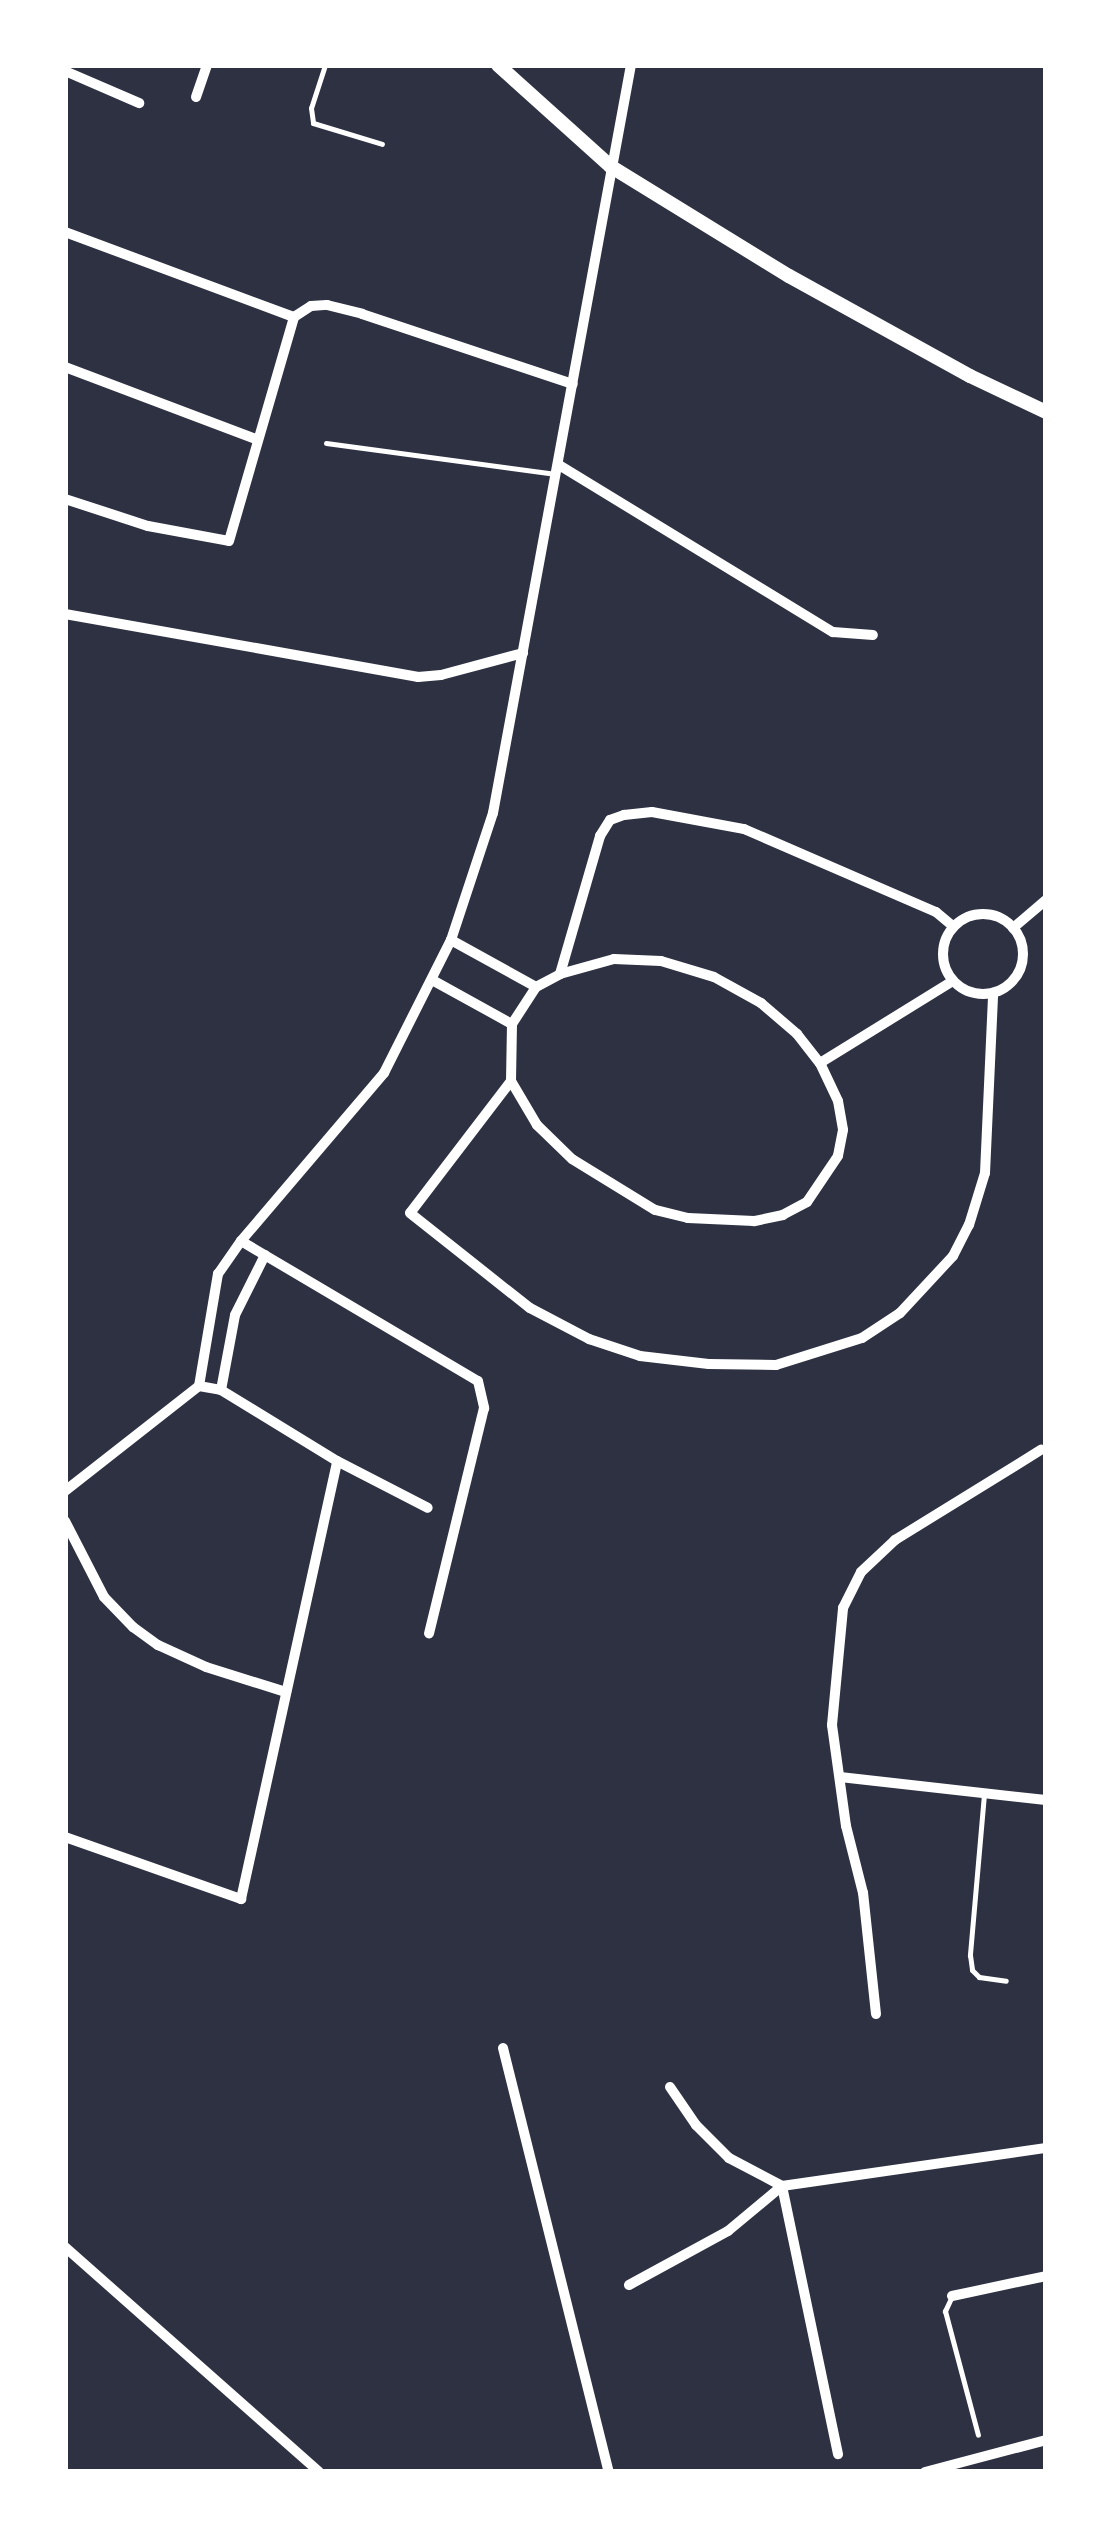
<!DOCTYPE html>
<style>
body{margin:0}
#map{position:relative;width:1111px;height:2537px;overflow:hidden;background:#2d3142;font-family:"Nunito Sans",sans-serif}
div>[style]{position:absolute}
.service>*{height:5px;margin:-2.5px;padding:0 2.5px;transform-origin:2.5px;border-radius:2.5px;background:#fff}
.minor>*{height:10px;margin:-5px;padding:0 5px;transform-origin:5px;border-radius:5px;background:#fff}
.minor>.ring{margin:-5px;padding:0;box-sizing:content-box;background:none;border:10px solid #fff;border-radius:50%}
.secondary>*{height:14px;margin:-7px;padding:0 7px;transform-origin:7px;border-radius:7px;background:#fff}
span{translate:-50% -50%;white-space:nowrap;text-align:center;line-height:1.15;-webkit-text-stroke:10px #fff;paint-order:stroke}
.frame{position:absolute;inset:0;border:68px solid #fff;pointer-events:none}
</style>
<div id="map">
<div class="service">
<div style="left:325px;top:65px;width:45px;rotate:108deg"></div>
<div style="left:311px;top:108px;width:15px;rotate:82deg"></div>
<div style="left:313px;top:123px;width:72px;rotate:16.9deg"></div>
<div style="left:326px;top:443px;width:230px;rotate:7.7deg"></div>
<div style="left:984px;top:1794px;width:162px;rotate:95deg"></div>
<div style="left:970px;top:1955px;width:15px;rotate:82deg"></div>
<div style="left:972px;top:1970px;width:10px;rotate:45deg"></div>
<div style="left:979px;top:1977px;width:27px;rotate:8deg"></div>
<div style="left:952px;top:2296px;width:17px;rotate:115deg"></div>
<div style="left:945px;top:2311px;width:128px;rotate:75.1deg"></div>
</div>
<div class="minor">
<div style="left:65px;top:71px;width:81px;rotate:23.4deg"></div>
<div style="left:196px;top:97px;width:34px;rotate:-71deg"></div>
<div style="left:65px;top:232px;width:244px;rotate:20.4deg"></div>
<div style="left:294px;top:317px;width:20px;rotate:-33deg"></div>
<div style="left:311px;top:306px;width:16px;rotate:-4deg"></div>
<div style="left:327px;top:305px;width:36px;rotate:14deg"></div>
<div style="left:362px;top:314px;width:222px;rotate:18.4deg"></div>
<div style="left:65px;top:367px;width:206px;rotate:20.7deg"></div>
<div style="left:559px;top:465px;width:321px;rotate:31.4deg"></div>
<div style="left:833px;top:632px;width:40px;rotate:4.3deg"></div>
<div style="left:65px;top:499px;width:87px;rotate:18deg"></div>
<div style="left:148px;top:526px;width:82px;rotate:10.5deg"></div>
<div style="left:229px;top:541px;width:233px;rotate:-73.8deg"></div>
<div style="left:65px;top:614px;width:359px;rotate:10.1deg"></div>
<div style="left:418px;top:677px;width:23px;rotate:-5deg"></div>
<div style="left:441px;top:675px;width:85px;rotate:-15deg"></div>
<div class="ring" style="left:943px;top:914px;width:70px;height:70px"></div>
<div style="left:1013px;top:928px;width:43px;rotate:-40.3deg"></div>
<div style="left:451px;top:940px;width:97px;rotate:28.9deg"></div>
<div style="left:614px;top:959px;width:47px;rotate:2.4deg"></div>
<div style="left:661px;top:961px;width:55px;rotate:16.8deg"></div>
<div style="left:714px;top:977px;width:54px;rotate:29deg"></div>
<div style="left:761px;top:1003px;width:48px;rotate:40.7deg"></div>
<div style="left:797px;top:1034px;width:37px;rotate:52deg"></div>
<div style="left:820px;top:1063px;width:42px;rotate:64.7deg"></div>
<div style="left:838px;top:1101px;width:29px;rotate:80deg"></div>
<div style="left:843px;top:1130px;width:26px;rotate:101deg"></div>
<div style="left:838px;top:1156px;width:55px;rotate:124deg"></div>
<div style="left:807px;top:1202px;width:27px;rotate:152deg"></div>
<div style="left:783px;top:1215px;width:30px;rotate:168deg"></div>
<div style="left:754px;top:1221px;width:66px;rotate:-177.4deg"></div>
<div style="left:688px;top:1218px;width:34px;rotate:-166deg"></div>
<div style="left:655px;top:1210px;width:97px;rotate:-148.4deg"></div>
<div style="left:572px;top:1159px;width:49px;rotate:-135.8deg"></div>
<div style="left:537px;top:1125px;width:51px;rotate:-120.6deg"></div>
<div style="left:511px;top:1081px;width:57px;rotate:-89deg"></div>
<div style="left:512px;top:1024px;width:44px;rotate:-57deg"></div>
<div style="left:536px;top:987px;width:27px;rotate:-28deg"></div>
<div style="left:560px;top:974px;width:56px;rotate:-15.5deg"></div>
<div style="left:560px;top:974px;width:144px;rotate:-73.8deg"></div>
<div style="left:600px;top:836px;width:19px;rotate:-58deg"></div>
<div style="left:610px;top:820px;width:15px;rotate:-20deg"></div>
<div style="left:624px;top:815px;width:28px;rotate:-6deg"></div>
<div style="left:652px;top:812px;width:94px;rotate:10.5deg"></div>
<div style="left:744px;top:829px;width:209px;rotate:23.4deg"></div>
<div style="left:936px;top:912px;width:23px;rotate:40deg"></div>
<div style="left:434px;top:981px;width:89px;rotate:28.9deg"></div>
<div style="left:820px;top:1063px;width:156px;rotate:-31.7deg"></div>
<div style="left:511px;top:1081px;width:166px;rotate:127.4deg"></div>
<div style="left:410px;top:1213px;width:153px;rotate:38.4deg"></div>
<div style="left:530px;top:1308px;width:67px;rotate:27.7deg"></div>
<div style="left:589px;top:1339px;width:54px;rotate:18.4deg"></div>
<div style="left:640px;top:1356px;width:69px;rotate:6.6deg"></div>
<div style="left:709px;top:1364px;width:67px;rotate:0.9deg"></div>
<div style="left:776px;top:1365px;width:90px;rotate:-17.4deg"></div>
<div style="left:862px;top:1338px;width:45px;rotate:-33.3deg"></div>
<div style="left:900px;top:1313px;width:78px;rotate:-47.1deg"></div>
<div style="left:953px;top:1256px;width:35px;rotate:-63deg"></div>
<div style="left:969px;top:1225px;width:54px;rotate:-72.9deg"></div>
<div style="left:985px;top:1173px;width:179px;rotate:-87.4deg"></div>
<div style="left:241px;top:1241px;width:275px;rotate:30.6deg"></div>
<div style="left:478px;top:1381px;width:28px;rotate:77deg"></div>
<div style="left:484px;top:1408px;width:232px;rotate:103.7deg"></div>
<div style="left:199px;top:1386px;width:22px;rotate:10deg"></div>
<div style="left:221px;top:1390px;width:136px;rotate:31.5deg"></div>
<div style="left:337px;top:1461px;width:102px;rotate:27.3deg"></div>
<div style="left:221px;top:1390px;width:76px;rotate:-79.4deg"></div>
<div style="left:235px;top:1315px;width:67px;rotate:-63.4deg"></div>
<div style="left:65px;top:1491px;width:170px;rotate:-38.1deg"></div>
<div style="left:199px;top:1386px;width:114px;rotate:-80.4deg"></div>
<div style="left:218px;top:1274px;width:40px;rotate:-55.1deg"></div>
<div style="left:241px;top:1241px;width:221px;rotate:-49.6deg"></div>
<div style="left:384px;top:1073px;width:149px;rotate:-63.3deg"></div>
<div style="left:451px;top:940px;width:134px;rotate:-71.7deg"></div>
<div style="left:493px;top:813px;width:761px;rotate:-79.55deg"></div>
<div style="left:65px;top:1521px;width:85px;rotate:62.8deg"></div>
<div style="left:104px;top:1597px;width:42px;rotate:46deg"></div>
<div style="left:133px;top:1627px;width:31px;rotate:36deg"></div>
<div style="left:158px;top:1645px;width:53px;rotate:24.6deg"></div>
<div style="left:206px;top:1667px;width:84px;rotate:17.4deg"></div>
<div style="left:840px;top:1777px;width:207px;rotate:6.4deg"></div>
<div style="left:65px;top:1837px;width:187px;rotate:19.4deg"></div>
<div style="left:241px;top:1899px;width:448px;rotate:-77.6deg"></div>
<div style="left:876px;top:2014px;width:122px;rotate:-96.1deg"></div>
<div style="left:863px;top:1893px;width:69px;rotate:-104.2deg"></div>
<div style="left:846px;top:1826px;width:102px;rotate:-97.9deg"></div>
<div style="left:832px;top:1725px;width:118px;rotate:-84.6deg"></div>
<div style="left:843px;top:1608px;width:40px;rotate:-63.4deg"></div>
<div style="left:861px;top:1572px;width:47px;rotate:-43.3deg"></div>
<div style="left:895px;top:1540px;width:172px;rotate:-31.7deg"></div>
<div style="left:503px;top:2048px;width:437px;rotate:76deg"></div>
<div style="left:670px;top:2087px;width:46px;rotate:55.6deg"></div>
<div style="left:696px;top:2125px;width:47px;rotate:45deg"></div>
<div style="left:729px;top:2158px;width:60px;rotate:27.8deg"></div>
<div style="left:782px;top:2186px;width:267px;rotate:-8.2deg"></div>
<div style="left:782px;top:2186px;width:274px;rotate:78.2deg"></div>
<div style="left:65px;top:2247px;width:339px;rotate:41.5deg"></div>
<div style="left:629px;top:2285px;width:113px;rotate:-28.6deg"></div>
<div style="left:728px;top:2231px;width:70px;rotate:-39.8deg"></div>
<div style="left:952px;top:2296px;width:96px;rotate:-12deg"></div>
<div style="left:925px;top:2472px;width:125px;rotate:-14.8deg"></div>
</div>
<div class="secondary">
<div style="left:498px;top:65px;width:151px;rotate:42deg"></div>
<div style="left:610px;top:166px;width:210px;rotate:31.6deg"></div>
<div style="left:789px;top:276px;width:207px;rotate:28.9deg"></div>
<div style="left:970px;top:376px;width:84px;rotate:25.3deg"></div>
</div>
<div class="frame"></div>
</div>
